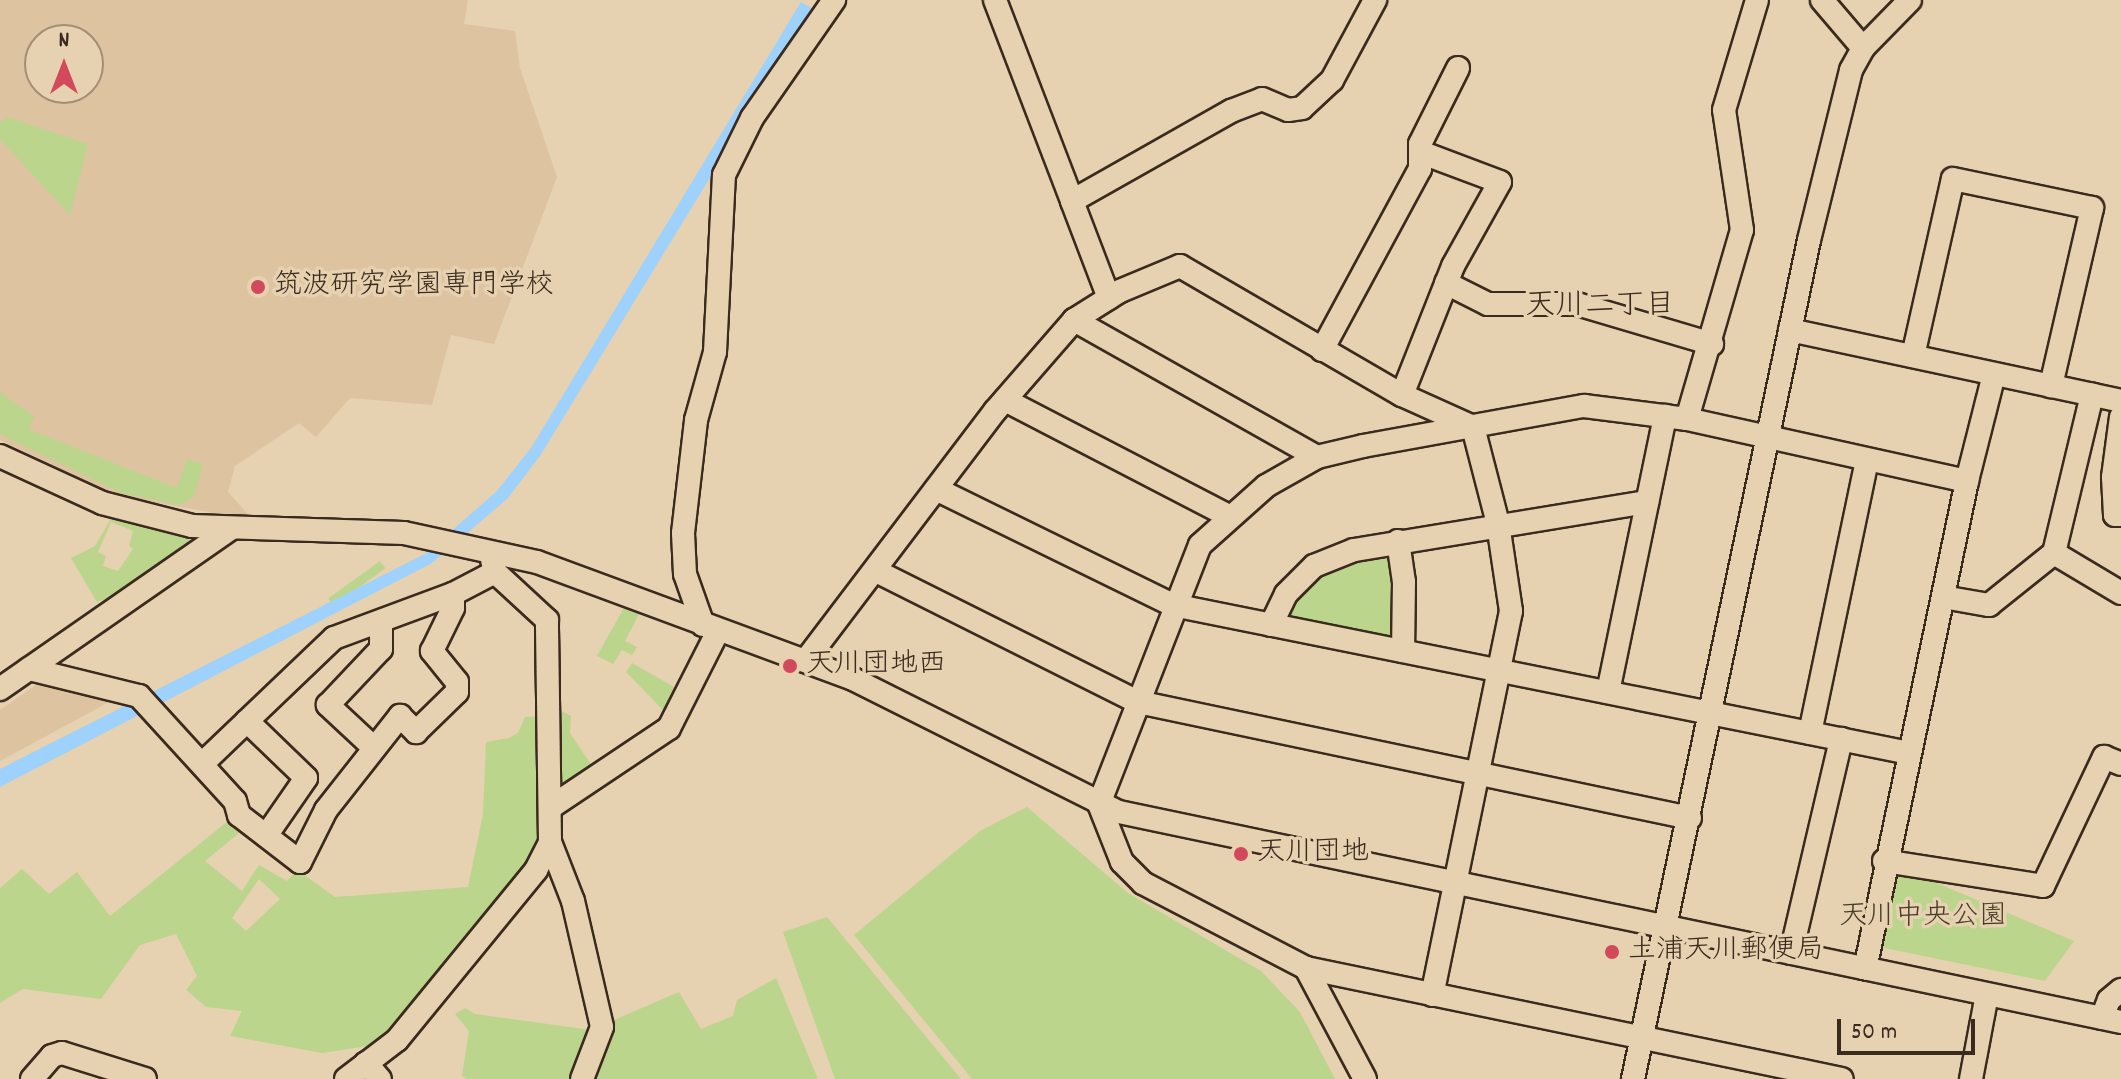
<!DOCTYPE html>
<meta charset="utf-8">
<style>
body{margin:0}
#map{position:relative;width:2121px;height:1079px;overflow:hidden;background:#e6d1b0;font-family:Dekko,"Klee One",sans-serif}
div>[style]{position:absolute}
.built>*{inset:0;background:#dec3a1}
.green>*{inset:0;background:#bbd58d;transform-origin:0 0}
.water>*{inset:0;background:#9ed1fc}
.roads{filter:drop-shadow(2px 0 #3b2a1e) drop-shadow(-2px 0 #3b2a1e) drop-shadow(0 2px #3b2a1e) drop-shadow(0 -2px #3b2a1e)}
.minor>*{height:22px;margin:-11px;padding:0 11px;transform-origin:11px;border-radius:11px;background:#e6d1b0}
.dots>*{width:22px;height:22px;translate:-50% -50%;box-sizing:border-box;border:4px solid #e6d1b0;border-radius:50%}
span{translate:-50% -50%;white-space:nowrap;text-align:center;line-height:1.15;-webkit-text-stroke:7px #e6d1b0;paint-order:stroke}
.poi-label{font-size:28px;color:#3b2a1e}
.left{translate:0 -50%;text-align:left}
.park-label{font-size:28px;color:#483b29}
.neighbourhood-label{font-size:30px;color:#3b2a1e}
.north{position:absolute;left:24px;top:24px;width:80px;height:80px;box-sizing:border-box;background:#e6d1b0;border:2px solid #a28e76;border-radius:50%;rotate:0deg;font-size:22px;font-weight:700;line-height:32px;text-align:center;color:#3b2a1e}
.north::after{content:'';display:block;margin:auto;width:28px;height:36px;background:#d1495b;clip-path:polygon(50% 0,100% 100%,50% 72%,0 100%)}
.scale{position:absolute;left:1837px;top:1019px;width:138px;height:36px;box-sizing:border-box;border:4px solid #3b2a1e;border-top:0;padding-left:10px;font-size:24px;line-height:28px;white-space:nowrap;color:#3b2a1e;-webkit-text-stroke:6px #e6d1b0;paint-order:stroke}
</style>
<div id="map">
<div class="built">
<div style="clip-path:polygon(evenodd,0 0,468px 0,464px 24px,515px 31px,520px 68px,557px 177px,494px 344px,451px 335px,432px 405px,350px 398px,316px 437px,299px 423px,235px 466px,228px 492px,253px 520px,120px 496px,0 440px,0 0,40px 40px,88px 40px,88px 88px,40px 88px,40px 40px)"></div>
<div style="clip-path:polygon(40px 682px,111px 701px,0 761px,0 710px)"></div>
</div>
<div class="green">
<div style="clip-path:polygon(7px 117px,88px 144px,70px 215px,0 139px,0 123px)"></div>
<div style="clip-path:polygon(0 392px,35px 417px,28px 429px,177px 488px,187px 459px,203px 464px,194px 497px,180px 505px,121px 493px,0 434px)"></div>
<div style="clip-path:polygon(evenodd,112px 517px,187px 532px,191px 549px,123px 593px,97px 602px,71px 558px,95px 546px,112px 517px,111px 522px,133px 531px,129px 546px,133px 549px,118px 571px,103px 566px,106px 556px,98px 552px,111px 522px)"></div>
<div style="clip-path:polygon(1394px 553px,1399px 633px,1392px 639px,1288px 620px,1285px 611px,1303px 586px,1343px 560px)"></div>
<div style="left:380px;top:561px;width:9px;height:64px;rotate:54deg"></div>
<div style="clip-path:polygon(625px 606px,640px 612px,625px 641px,637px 647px,632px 655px,622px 650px,613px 664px,597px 656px)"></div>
<div style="clip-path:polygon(632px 663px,674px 687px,663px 710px,626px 672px)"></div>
<div style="clip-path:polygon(554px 707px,571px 716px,570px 733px,592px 766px,560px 790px)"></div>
<div style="clip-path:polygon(evenodd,540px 716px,541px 834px,527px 869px,387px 1043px,322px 1053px,230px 1036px,242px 1011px,206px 1007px,186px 990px,197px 976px,176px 934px,140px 945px,101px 999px,23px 989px,0 1003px,0 888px,22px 869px,49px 894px,77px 872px,110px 916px,233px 817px,245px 828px,205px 861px,242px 891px,259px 865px,287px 881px,297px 870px,335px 897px,468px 887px,483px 814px,486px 742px,509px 738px,518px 733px,525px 717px,540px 716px,259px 879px,280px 899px,246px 931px,232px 918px,259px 879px)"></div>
<div style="clip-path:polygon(1027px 807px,1128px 893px,1261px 971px,1300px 1012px,1335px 1079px,972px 1079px,854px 935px,980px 831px)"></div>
<div style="clip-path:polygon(1894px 865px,2074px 941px,2045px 981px,1880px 947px)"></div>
<div style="clip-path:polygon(827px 917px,961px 1079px,835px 1079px,783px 932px)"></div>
<div style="clip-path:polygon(776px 978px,818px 1079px,592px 1079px,607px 1023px,679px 992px,701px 1029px,733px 1016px,737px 1000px)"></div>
<div style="clip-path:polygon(465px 1008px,475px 1014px,591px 1030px,575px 1079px,467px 1079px,462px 1076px,469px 1031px,455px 1014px)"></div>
</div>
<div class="water">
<div style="clip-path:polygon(801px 2px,813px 9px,540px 456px,507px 499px,432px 563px,0 787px,0 769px,425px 554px,497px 491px,531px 448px)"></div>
</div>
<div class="roads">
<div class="minor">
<div style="left:995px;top:0;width:215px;rotate:69deg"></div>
<div style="left:1822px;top:0;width:63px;rotate:49.5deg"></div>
<div style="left:1446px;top:283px;width:47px;rotate:26.6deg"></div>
<div style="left:1488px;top:304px;width:89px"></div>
<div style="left:1577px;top:304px;width:141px;rotate:16.5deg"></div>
<div style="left:1109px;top:298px;width:104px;rotate:-110.9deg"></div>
<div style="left:1072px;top:201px;width:183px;rotate:-29.5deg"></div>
<div style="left:1231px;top:111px;width:33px;rotate:-21deg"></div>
<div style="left:1262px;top:99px;width:28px;rotate:23deg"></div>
<div style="left:1288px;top:110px;width:14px;rotate:-8deg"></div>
<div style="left:1302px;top:108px;width:41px;rotate:-43deg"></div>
<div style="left:1332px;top:80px;width:91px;rotate:-61.7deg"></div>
<div style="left:1074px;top:320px;width:279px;rotate:29.4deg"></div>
<div style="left:1790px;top:330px;width:339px;rotate:12.1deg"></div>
<div style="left:1322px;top:350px;width:206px;rotate:-61.6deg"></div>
<div style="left:1420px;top:169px;width:25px;rotate:-90deg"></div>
<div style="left:1420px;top:144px;width:85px;rotate:-63.4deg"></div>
<div style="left:1913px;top:356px;width:181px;rotate:-77.3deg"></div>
<div style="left:1953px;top:179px;width:142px;rotate:11.8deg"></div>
<div style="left:2092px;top:208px;width:183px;rotate:103deg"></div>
<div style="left:1402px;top:395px;width:139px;rotate:-68.4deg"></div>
<div style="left:1453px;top:266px;width:96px;rotate:-60.8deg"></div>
<div style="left:1500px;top:182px;width:85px;rotate:-159.4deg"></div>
<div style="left:1005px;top:400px;width:252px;rotate:27.4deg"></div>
<div style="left:2121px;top:417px;width:61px;rotate:97.6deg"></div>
<div style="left:2113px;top:477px;width:38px;rotate:87deg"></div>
<div style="left:2115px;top:515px;width:6px"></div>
<div style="left:1687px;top:419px;width:197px;rotate:-73.8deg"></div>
<div style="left:1742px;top:230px;width:121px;rotate:-98.5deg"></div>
<div style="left:1724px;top:110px;width:115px;rotate:-73.3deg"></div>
<div style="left:0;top:456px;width:112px;rotate:24.7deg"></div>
<div style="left:102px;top:503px;width:93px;rotate:14.3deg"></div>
<div style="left:192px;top:526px;width:212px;rotate:1.9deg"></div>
<div style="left:404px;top:533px;width:136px;rotate:12.3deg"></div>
<div style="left:537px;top:562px;width:337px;rotate:20.3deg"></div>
<div style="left:853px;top:679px;width:297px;rotate:26.6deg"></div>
<div style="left:1119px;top:812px;width:1024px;rotate:11.84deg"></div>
<div style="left:1967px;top:481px;width:110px;rotate:-75.8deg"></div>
<div style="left:936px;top:489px;width:264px;rotate:26.1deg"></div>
<div style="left:1173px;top:605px;width:751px;rotate:11.37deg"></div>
<div style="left:1398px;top:541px;width:41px;rotate:81.7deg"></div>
<div style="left:1404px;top:582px;width:69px;rotate:90.8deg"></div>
<div style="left:2054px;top:553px;width:78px;rotate:30.8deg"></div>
<div style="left:876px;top:571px;width:293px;rotate:26.6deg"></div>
<div style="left:1138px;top:702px;width:564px;rotate:11.87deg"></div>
<div style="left:1943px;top:597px;width:47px;rotate:9.9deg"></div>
<div style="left:1989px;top:605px;width:83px;rotate:-38.7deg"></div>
<div style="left:2054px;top:553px;width:163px;rotate:-76.5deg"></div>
<div style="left:703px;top:625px;width:54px;rotate:-109.4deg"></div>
<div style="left:685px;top:574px;width:41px;rotate:-92.8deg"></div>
<div style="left:683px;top:533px;width:114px;rotate:-83.4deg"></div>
<div style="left:696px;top:420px;width:71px;rotate:-74.4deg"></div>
<div style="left:715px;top:352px;width:177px;rotate:-87.1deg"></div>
<div style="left:724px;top:175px;width:64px;rotate:-63.8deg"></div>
<div style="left:752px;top:118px;width:144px;rotate:-55.2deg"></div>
<div style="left:1271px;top:625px;width:34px;rotate:-64deg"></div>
<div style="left:1286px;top:594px;width:40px;rotate:-45deg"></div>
<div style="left:1314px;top:566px;width:43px;rotate:-21.8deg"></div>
<div style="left:1354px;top:550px;width:297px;rotate:-9.3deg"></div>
<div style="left:806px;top:660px;width:313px;rotate:-52.8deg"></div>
<div style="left:995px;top:411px;width:121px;rotate:-49deg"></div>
<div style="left:1074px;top:320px;width:54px;rotate:-32.2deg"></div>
<div style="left:1120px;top:291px;width:65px;rotate:-22.6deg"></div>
<div style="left:1180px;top:266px;width:257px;rotate:30.2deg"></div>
<div style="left:1402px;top:395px;width:78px;rotate:24.3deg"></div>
<div style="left:1473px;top:427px;width:100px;rotate:75.5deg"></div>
<div style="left:1498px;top:524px;width:88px;rotate:81.5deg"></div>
<div style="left:1511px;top:611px;width:392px;rotate:101.6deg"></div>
<div style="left:29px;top:669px;width:113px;rotate:13.8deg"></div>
<div style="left:139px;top:696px;width:142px;rotate:47.6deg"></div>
<div style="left:235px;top:801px;width:15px;rotate:74deg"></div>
<div style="left:239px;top:815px;width:77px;rotate:37.6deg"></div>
<div style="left:300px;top:862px;width:58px;rotate:-63.4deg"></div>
<div style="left:326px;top:810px;width:120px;rotate:-51.8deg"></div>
<div style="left:400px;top:716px;width:23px;rotate:45deg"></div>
<div style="left:416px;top:732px;width:57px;rotate:-44.3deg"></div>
<div style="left:457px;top:692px;width:10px;rotate:-90deg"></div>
<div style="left:457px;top:682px;width:40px;rotate:-129deg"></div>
<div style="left:432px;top:651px;width:48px;rotate:-64deg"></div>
<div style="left:453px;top:608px;width:14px;rotate:-90deg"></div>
<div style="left:0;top:689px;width:280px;rotate:-34.8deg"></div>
<div style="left:1608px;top:692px;width:282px;rotate:-78.3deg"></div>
<div style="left:247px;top:721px;width:120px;rotate:-43.7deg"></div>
<div style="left:334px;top:638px;width:127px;rotate:-20.3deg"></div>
<div style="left:453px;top:594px;width:47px;rotate:-27.6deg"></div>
<div style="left:495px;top:572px;width:12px;rotate:-104deg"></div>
<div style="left:1810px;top:733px;width:279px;rotate:-78.2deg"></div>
<div style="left:373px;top:747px;width:62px;rotate:-137deg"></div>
<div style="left:328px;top:705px;width:77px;rotate:-46.6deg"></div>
<div style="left:381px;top:649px;width:26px;rotate:-90deg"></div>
<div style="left:202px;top:764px;width:62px;rotate:-43.7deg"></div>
<div style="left:247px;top:721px;width:82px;rotate:44deg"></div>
<div style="left:306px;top:778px;width:70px;rotate:124.6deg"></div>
<div style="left:551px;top:807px;width:142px;rotate:-33.8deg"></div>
<div style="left:669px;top:728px;width:109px;rotate:-63.2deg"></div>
<div style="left:550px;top:842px;width:63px;rotate:68.7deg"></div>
<div style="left:573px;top:901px;width:129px;rotate:77deg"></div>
<div style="left:602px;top:1027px;width:56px;rotate:111deg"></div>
<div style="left:1884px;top:861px;width:161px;rotate:8.9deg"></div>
<div style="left:2043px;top:886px;width:143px;rotate:-64.7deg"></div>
<div style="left:2104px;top:757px;width:18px;rotate:22deg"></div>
<div style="left:1791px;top:953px;width:220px;rotate:-76.8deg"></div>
<div style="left:1306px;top:968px;width:547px;rotate:11.7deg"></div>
<div style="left:2102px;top:1018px;width:19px;rotate:-69deg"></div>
<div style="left:2109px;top:1000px;width:16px;rotate:-40deg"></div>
<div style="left:366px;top:1063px;width:21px;rotate:49deg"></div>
<div style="left:32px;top:1079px;width:30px;rotate:-49deg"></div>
<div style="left:52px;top:1056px;width:10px;rotate:-17deg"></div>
<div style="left:62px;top:1053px;width:87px;rotate:17.4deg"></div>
<div style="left:346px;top:1079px;width:64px;rotate:-37.4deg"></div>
<div style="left:397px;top:1040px;width:220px;rotate:-50.7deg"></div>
<div style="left:536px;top:870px;width:31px;rotate:-63deg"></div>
<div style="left:550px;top:842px;width:222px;rotate:-90.8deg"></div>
<div style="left:547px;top:620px;width:71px;rotate:-137.3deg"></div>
<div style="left:1365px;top:1079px;width:126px;rotate:-118deg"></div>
<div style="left:1306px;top:968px;width:184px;rotate:-152.5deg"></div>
<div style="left:1143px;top:883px;width:30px;rotate:-135deg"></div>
<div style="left:1122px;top:862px;width:62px;rotate:-111.6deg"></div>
<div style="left:1099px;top:804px;width:278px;rotate:-68.7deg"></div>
<div style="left:1200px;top:545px;width:89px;rotate:-41.8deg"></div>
<div style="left:1266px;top:486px;width:59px;rotate:-29.6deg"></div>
<div style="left:1317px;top:457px;width:47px;rotate:-13.4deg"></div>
<div style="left:1363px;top:446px;width:225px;rotate:-10.3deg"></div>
<div style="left:1584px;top:406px;width:104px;rotate:7.2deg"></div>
<div style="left:1687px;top:419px;width:287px;rotate:12.5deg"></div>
<div style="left:1967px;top:481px;width:498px;rotate:101.8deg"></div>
<div style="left:1633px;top:1079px;width:857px;rotate:-78.15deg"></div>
<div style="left:1809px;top:240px;width:175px;rotate:-76.1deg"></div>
<div style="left:1851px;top:70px;width:25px;rotate:-61deg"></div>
<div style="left:1863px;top:48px;width:67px;rotate:-45.6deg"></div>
<div style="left:1971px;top:1079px;width:86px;rotate:-79.3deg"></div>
</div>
</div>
<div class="dots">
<div style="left:258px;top:287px;background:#d1495b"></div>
<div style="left:790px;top:666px;background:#d1495b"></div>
<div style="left:1241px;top:854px;background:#d1495b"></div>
<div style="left:1612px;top:952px;background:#d1495b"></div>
</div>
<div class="poi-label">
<span class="left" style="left:274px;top:287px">筑波研究学園専門学校</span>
<span class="left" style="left:806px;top:666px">天川団地西</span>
<span class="left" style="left:1257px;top:854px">天川団地</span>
<span class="left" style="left:1628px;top:952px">土浦天川郵便局</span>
</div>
<div class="park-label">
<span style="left:1923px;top:918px">天川中央公園</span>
</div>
<div class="neighbourhood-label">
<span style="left:1600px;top:308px">天川二丁目</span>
</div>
<div class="north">N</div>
<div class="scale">50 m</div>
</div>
